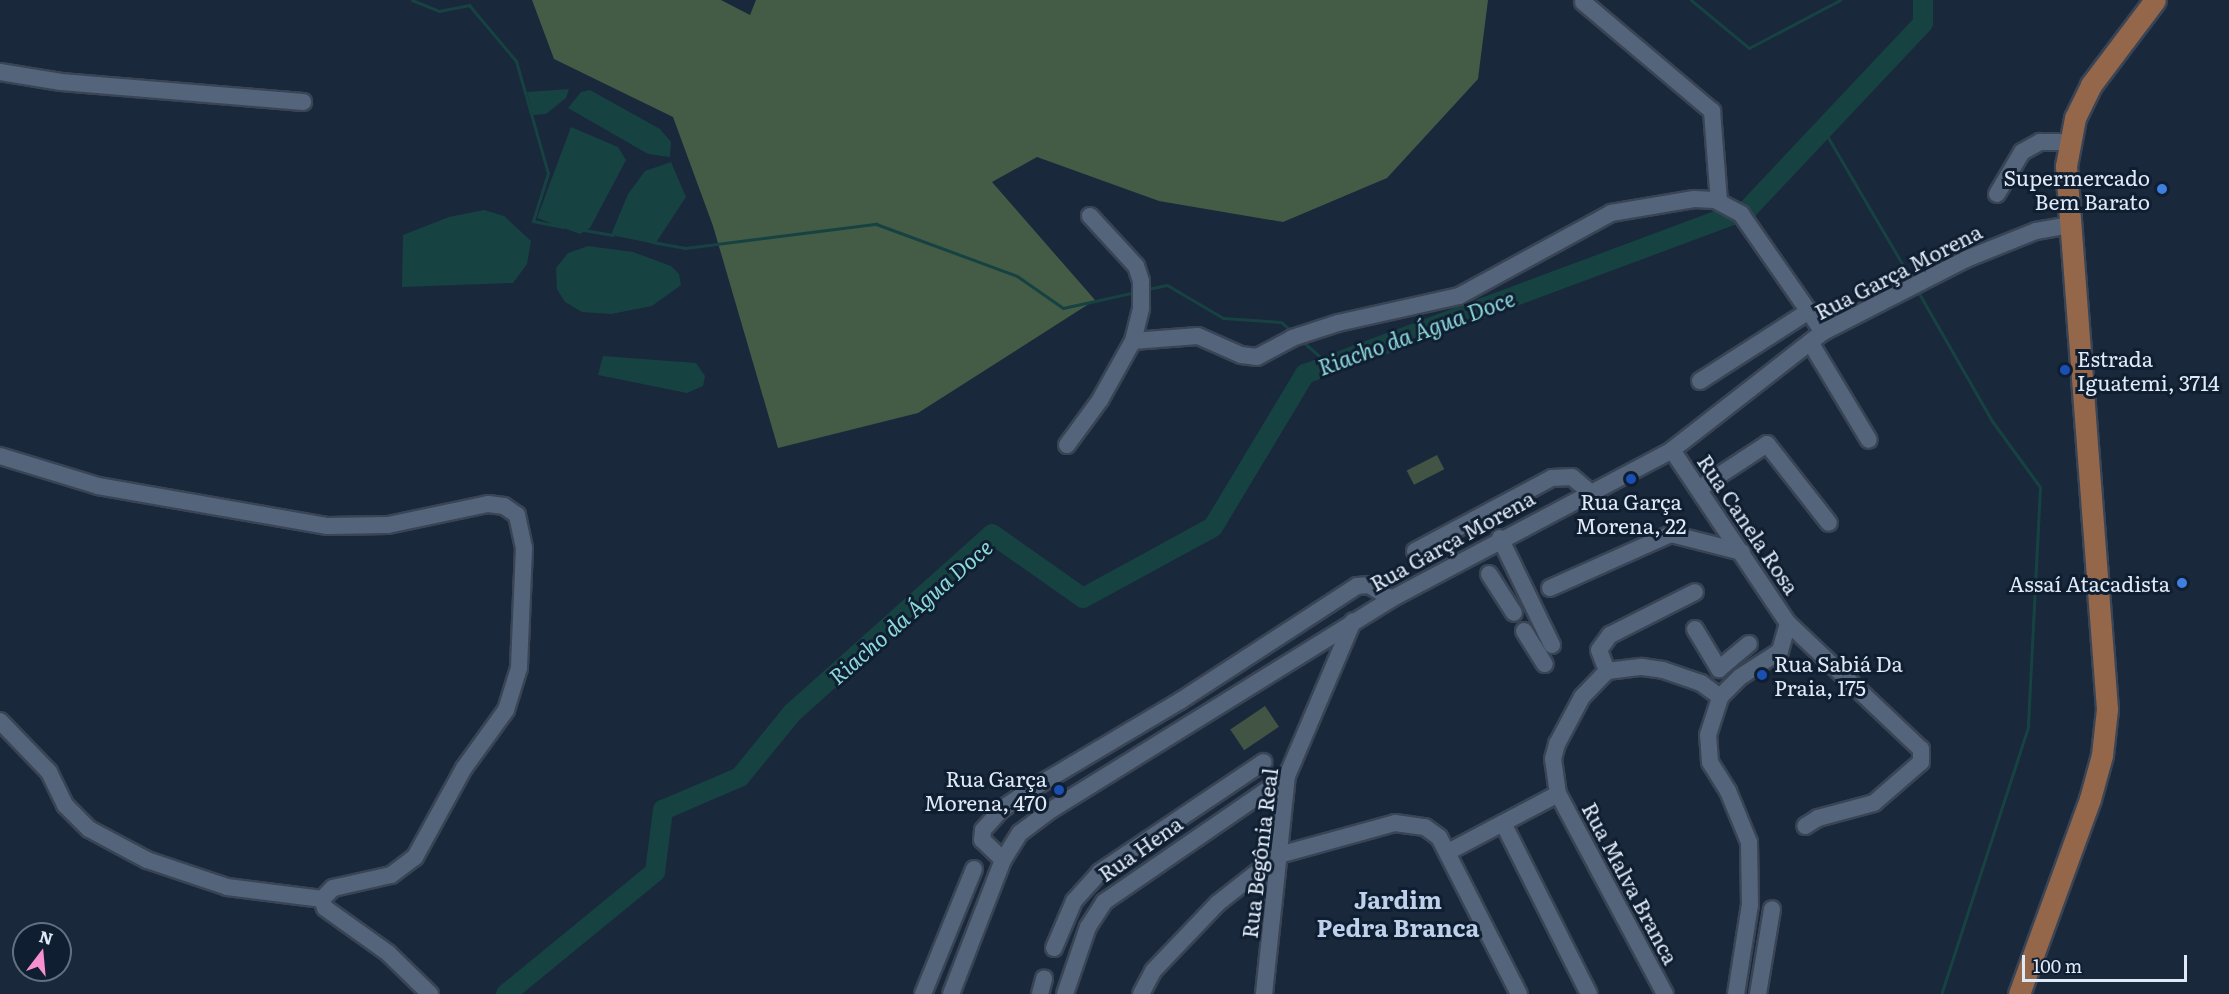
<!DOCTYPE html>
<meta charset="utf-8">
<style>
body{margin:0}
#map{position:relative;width:2229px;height:994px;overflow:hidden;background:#19283b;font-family:Literata,serif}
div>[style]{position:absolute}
.green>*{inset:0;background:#425443;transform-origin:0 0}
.forest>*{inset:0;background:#445c46}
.water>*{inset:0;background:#174242}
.stream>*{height:3px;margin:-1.5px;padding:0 1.5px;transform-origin:1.5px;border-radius:1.5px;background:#174242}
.river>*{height:20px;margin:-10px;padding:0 10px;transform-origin:10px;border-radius:10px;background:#174242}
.roads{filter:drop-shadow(2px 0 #394455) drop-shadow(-2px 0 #394455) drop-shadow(0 2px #394455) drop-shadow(0 -2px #394455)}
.minor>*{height:16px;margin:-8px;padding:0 8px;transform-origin:8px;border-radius:8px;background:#54657b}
.major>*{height:21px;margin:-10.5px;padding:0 10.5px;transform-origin:10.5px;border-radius:10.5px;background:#95674a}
.dots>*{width:16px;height:16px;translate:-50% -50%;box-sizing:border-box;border:3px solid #101e31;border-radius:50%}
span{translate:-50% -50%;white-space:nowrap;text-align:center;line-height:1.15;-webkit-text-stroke:6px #101e31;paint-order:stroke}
.poi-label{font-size:21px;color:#e0eaf7}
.right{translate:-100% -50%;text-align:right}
.left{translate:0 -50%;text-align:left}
.street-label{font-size:21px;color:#e0eaf7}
.water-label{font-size:22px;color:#8cdada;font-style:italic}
.quarter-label{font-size:24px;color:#bdd1eb;font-weight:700}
.north{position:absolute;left:12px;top:922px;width:60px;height:60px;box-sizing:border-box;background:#101e31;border:2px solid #637080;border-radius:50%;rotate:16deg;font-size:16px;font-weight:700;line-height:24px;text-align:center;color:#e0eaf7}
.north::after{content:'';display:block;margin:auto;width:21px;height:27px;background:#f790ce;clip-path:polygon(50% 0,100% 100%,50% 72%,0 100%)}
.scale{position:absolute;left:2022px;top:955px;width:165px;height:27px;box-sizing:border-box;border:3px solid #e0eaf7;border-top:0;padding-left:8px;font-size:18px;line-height:21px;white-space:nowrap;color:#e0eaf7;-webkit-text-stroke:4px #101e31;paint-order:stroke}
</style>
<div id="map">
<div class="green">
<div style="left:1437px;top:455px;width:16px;height:34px;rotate:63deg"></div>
<div style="left:1265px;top:706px;width:25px;height:42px;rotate:56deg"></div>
</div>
<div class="forest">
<div style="clip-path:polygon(532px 0,721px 0,750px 15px,756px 0,1488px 0,1478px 79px,1387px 178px,1283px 222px,1159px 201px,1037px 157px,992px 182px,1095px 300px,918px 413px,778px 448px,713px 226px,673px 117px,554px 59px)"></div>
</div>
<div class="water">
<div style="clip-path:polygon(569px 89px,566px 98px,546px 114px,533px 115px,527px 92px)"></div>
<div style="clip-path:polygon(590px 90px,660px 129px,671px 142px,670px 157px,648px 154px,568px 108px,581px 92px)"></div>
<div style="clip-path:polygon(571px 127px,618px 147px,626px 160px,590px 228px,580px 234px,537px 218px)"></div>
<div style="clip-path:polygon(671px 162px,686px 197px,655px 244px,611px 235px,628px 194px,645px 171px)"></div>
<div style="clip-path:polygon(484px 210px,504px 216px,531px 241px,527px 264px,513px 283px,402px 287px,403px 235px,449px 217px)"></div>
<div style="clip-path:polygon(588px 246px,633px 252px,671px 266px,679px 274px,681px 285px,652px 306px,611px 314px,582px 312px,565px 302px,557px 289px,556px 268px,568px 253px)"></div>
<div style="clip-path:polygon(603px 356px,696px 363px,705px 376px,703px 386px,687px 393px,598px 375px)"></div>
</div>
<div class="stream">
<div style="left:412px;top:0;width:29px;rotate:22deg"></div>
<div style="left:439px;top:11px;width:31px;rotate:-11deg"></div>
<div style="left:469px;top:5px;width:73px;rotate:50deg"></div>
<div style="left:516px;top:61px;width:116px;rotate:74.1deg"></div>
<div style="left:548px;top:173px;width:50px;rotate:107.4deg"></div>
<div style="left:533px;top:221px;width:31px;rotate:11deg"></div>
<div style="left:1691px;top:0;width:75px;rotate:39.6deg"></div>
<div style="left:1749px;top:48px;width:103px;rotate:-27.8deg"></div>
<div style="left:1823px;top:129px;width:176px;rotate:59.6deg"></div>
<div style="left:584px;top:230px;width:29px;rotate:10deg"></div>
<div style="left:652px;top:242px;width:34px;rotate:10deg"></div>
<div style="left:685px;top:248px;width:193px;rotate:-7.2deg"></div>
<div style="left:876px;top:224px;width:150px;rotate:20.2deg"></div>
<div style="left:1017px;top:276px;width:56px;rotate:34.8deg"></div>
<div style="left:1063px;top:308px;width:75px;rotate:-12.4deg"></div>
<div style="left:1148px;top:289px;width:19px;rotate:-12deg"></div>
<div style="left:1167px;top:285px;width:65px;rotate:30.5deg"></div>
<div style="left:1223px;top:318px;width:58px;rotate:3.9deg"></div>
<div style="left:1281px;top:322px;width:16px;rotate:40deg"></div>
<div style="left:1917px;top:290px;width:151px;rotate:60.2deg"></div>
<div style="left:1992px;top:421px;width:82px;rotate:54deg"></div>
<div style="left:2040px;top:487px;width:240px;rotate:92.9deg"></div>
<div style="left:2028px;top:727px;width:281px;rotate:108deg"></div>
<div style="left:1302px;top:341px;width:37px;rotate:41deg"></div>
</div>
<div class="river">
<div style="left:506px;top:994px;width:193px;rotate:-39.3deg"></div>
<div style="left:655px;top:872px;width:63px;rotate:-82.6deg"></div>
<div style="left:663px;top:810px;width:84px;rotate:-23.2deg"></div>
<div style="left:740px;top:777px;width:82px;rotate:-50.9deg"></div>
<div style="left:792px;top:713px;width:268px;rotate:-41.8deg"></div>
<div style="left:992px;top:534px;width:111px;rotate:35.1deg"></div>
<div style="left:1083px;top:598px;width:148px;rotate:-28.6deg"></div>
<div style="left:1213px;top:527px;width:179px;rotate:-59deg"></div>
<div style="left:1305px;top:374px;width:473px;rotate:-20.4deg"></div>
<div style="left:1748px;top:209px;width:255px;rotate:-46.7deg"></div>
<div style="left:1923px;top:23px;width:23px;rotate:-90deg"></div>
</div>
<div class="roads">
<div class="minor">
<div style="left:1583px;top:2px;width:169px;rotate:40.2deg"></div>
<div style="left:1712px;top:111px;width:91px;rotate:85.6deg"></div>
<div style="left:0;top:72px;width:62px;rotate:9.3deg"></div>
<div style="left:61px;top:82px;width:243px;rotate:4.7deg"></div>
<div style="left:1997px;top:194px;width:49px;rotate:-59.2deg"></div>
<div style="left:2022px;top:152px;width:21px;rotate:-29deg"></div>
<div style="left:2040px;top:142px;width:29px"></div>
<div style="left:1133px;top:341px;width:65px;rotate:-4.4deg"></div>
<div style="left:1198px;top:336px;width:47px;rotate:23.8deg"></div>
<div style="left:1241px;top:355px;width:16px;rotate:7deg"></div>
<div style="left:1257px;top:357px;width:40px;rotate:-28deg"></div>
<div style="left:1292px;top:338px;width:48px;rotate:-18.1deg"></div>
<div style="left:1338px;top:323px;width:124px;rotate:-12.6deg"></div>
<div style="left:1459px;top:296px;width:173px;rotate:-28.6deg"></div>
<div style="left:1611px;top:213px;width:84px;rotate:-9.6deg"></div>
<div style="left:1694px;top:199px;width:21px;rotate:3deg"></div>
<div style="left:1715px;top:200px;width:30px;rotate:28deg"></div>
<div style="left:1741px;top:214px;width:144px;rotate:55.2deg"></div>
<div style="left:1810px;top:342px;width:114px;rotate:59deg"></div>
<div style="left:1700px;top:381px;width:130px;rotate:-32.7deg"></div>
<div style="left:1067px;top:445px;width:56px;rotate:-53.7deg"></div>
<div style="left:1100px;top:400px;width:68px;rotate:-60.8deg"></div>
<div style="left:1133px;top:341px;width:34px;rotate:-76deg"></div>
<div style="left:1141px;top:308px;width:27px;rotate:-90deg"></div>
<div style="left:1141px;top:281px;width:16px;rotate:-108deg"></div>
<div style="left:1136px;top:266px;width:68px;rotate:-132.6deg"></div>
<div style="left:1672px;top:450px;width:208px;rotate:56.2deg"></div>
<div style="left:1788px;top:623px;width:183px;rotate:43.5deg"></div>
<div style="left:1921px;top:749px;width:13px;rotate:90deg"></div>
<div style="left:1921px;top:762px;width:62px;rotate:138.9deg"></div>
<div style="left:1874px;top:803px;width:58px;rotate:165deg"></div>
<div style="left:1818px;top:818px;width:15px;rotate:148deg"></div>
<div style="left:0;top:456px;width:102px;rotate:17deg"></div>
<div style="left:98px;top:486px;width:233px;rotate:9.9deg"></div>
<div style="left:328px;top:526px;width:60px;rotate:-1deg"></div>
<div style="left:388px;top:525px;width:102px;rotate:-11.9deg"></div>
<div style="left:488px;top:504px;width:16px;rotate:7deg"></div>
<div style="left:504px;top:506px;width:16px;rotate:35deg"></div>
<div style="left:517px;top:515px;width:34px;rotate:78deg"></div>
<div style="left:524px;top:548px;width:120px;rotate:92.4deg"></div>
<div style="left:519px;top:668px;width:44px;rotate:107.2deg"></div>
<div style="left:506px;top:710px;width:72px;rotate:125.9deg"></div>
<div style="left:464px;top:768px;width:102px;rotate:118.8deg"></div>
<div style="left:415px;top:857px;width:30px;rotate:143deg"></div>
<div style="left:391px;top:875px;width:59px;rotate:167.4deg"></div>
<div style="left:333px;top:888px;width:16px;rotate:135deg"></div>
<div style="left:322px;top:899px;width:9px;rotate:72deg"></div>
<div style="left:325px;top:908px;width:77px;rotate:35.5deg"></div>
<div style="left:388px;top:953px;width:59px;rotate:44.3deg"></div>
<div style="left:1700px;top:488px;width:80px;rotate:-33.3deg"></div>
<div style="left:1767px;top:444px;width:100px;rotate:51.9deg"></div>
<div style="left:1500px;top:538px;width:119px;rotate:64.1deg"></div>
<div style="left:1415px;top:551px;width:155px;rotate:-28.1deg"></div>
<div style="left:1552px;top:478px;width:20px;rotate:-3deg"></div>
<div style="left:1572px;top:477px;width:23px;rotate:40deg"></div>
<div style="left:1489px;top:574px;width:46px;rotate:57.3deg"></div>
<div style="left:1550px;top:588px;width:133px;rotate:-24.1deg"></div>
<div style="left:1671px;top:534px;width:73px;rotate:14.2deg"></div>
<div style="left:1695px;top:629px;width:47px;rotate:59deg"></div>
<div style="left:1719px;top:669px;width:39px;rotate:-40deg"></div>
<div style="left:1524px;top:631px;width:39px;rotate:58deg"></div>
<div style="left:1607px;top:671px;width:22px;rotate:-111deg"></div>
<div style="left:1599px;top:650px;width:19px;rotate:-54deg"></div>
<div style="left:1610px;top:635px;width:95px;rotate:-26.8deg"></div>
<div style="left:0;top:721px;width:71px;rotate:46.1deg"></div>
<div style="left:49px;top:772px;width:37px;rotate:64deg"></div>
<div style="left:65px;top:805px;width:34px;rotate:45deg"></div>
<div style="left:89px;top:829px;width:66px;rotate:28.1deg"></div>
<div style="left:147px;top:860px;width:84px;rotate:18.6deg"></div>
<div style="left:227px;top:887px;width:96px;rotate:7.2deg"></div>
<div style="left:1504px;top:825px;width:189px;rotate:63.3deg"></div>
<div style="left:1448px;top:852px;width:124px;rotate:-27.8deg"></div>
<div style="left:1003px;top:860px;width:29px;rotate:-136deg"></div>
<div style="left:982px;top:840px;width:10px;rotate:-84deg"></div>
<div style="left:983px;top:830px;width:28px;rotate:-48deg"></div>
<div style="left:1002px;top:809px;width:34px;rotate:-34deg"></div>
<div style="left:1030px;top:790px;width:174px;rotate:-30.7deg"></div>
<div style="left:1180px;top:701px;width:211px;rotate:-33deg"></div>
<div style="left:1357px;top:586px;width:12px;rotate:-5deg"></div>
<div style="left:1369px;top:585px;width:26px;rotate:32deg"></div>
<div style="left:1054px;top:948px;width:51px;rotate:-66.9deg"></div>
<div style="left:1074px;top:901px;width:39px;rotate:-48deg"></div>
<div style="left:1100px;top:872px;width:197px;rotate:-33.9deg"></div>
<div style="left:923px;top:994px;width:135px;rotate:-67.8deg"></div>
<div style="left:951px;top:994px;width:144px;rotate:-68.8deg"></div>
<div style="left:1003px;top:860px;width:32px;rotate:-58deg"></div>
<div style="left:1020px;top:833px;width:39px;rotate:-37deg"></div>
<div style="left:1051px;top:810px;width:400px;rotate:-31.8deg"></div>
<div style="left:1391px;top:599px;width:318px;rotate:-27.9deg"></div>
<div style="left:1672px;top:450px;width:192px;rotate:-38deg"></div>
<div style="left:1823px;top:332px;width:161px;rotate:-27deg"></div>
<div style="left:1966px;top:259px;width:75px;rotate:-21.8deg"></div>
<div style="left:2036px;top:231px;width:34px;rotate:-10deg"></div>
<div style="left:1040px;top:994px;width:16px;rotate:-75deg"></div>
<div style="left:1065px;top:994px;width:71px;rotate:-71.1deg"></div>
<div style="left:1088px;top:927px;width:30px;rotate:-57deg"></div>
<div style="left:1104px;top:902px;width:222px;rotate:-34.5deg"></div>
<div style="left:1141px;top:994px;width:26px;rotate:-62deg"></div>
<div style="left:1153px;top:971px;width:94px;rotate:-46.3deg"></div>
<div style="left:1218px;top:903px;width:78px;rotate:-38.2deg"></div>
<div style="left:1279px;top:855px;width:120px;rotate:-15.4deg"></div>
<div style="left:1395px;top:823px;width:30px;rotate:8deg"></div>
<div style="left:1425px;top:827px;width:17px;rotate:36deg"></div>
<div style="left:1439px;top:837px;width:176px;rotate:63deg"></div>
<div style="left:1264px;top:994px;width:219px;rotate:-84deg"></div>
<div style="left:1287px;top:776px;width:168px;rotate:-66.9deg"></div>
<div style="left:1665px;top:994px;width:227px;rotate:-118.1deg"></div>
<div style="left:1558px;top:794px;width:35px;rotate:-98deg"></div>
<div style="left:1553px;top:759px;width:16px;rotate:-75deg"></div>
<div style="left:1557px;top:744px;width:53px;rotate:-62deg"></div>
<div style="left:1582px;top:697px;width:36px;rotate:-46deg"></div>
<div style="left:1607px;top:671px;width:35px;rotate:-7deg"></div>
<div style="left:1642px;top:667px;width:21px;rotate:8deg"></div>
<div style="left:1663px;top:670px;width:40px;rotate:18.9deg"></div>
<div style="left:1701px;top:683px;width:24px;rotate:36deg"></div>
<div style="left:1736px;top:994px;width:90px;rotate:-81.1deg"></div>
<div style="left:1750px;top:905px;width:63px;rotate:-90.9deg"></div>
<div style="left:1749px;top:842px;width:55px;rotate:-112.4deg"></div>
<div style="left:1728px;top:791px;width:34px;rotate:-122deg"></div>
<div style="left:1710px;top:762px;width:27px;rotate:-94deg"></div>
<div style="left:1708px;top:735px;width:40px;rotate:-72deg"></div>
<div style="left:1720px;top:697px;width:28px;rotate:-45deg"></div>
<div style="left:1740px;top:677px;width:48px;rotate:-33deg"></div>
<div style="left:1780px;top:651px;width:29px;rotate:-74deg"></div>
<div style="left:1758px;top:994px;width:86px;rotate:-80.6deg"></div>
</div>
<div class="major">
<div style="left:2019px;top:994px;width:208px;rotate:-70deg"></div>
<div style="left:2090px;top:799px;width:46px;rotate:-74.7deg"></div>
<div style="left:2102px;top:755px;width:46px;rotate:-83.8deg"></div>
<div style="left:2107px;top:709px;width:545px;rotate:-94.32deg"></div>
<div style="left:2066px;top:166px;width:49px;rotate:-79.4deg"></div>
<div style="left:2075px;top:118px;width:37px;rotate:-64deg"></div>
<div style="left:2091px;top:85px;width:106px;rotate:-53deg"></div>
</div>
</div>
<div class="dots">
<div style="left:2162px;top:189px;background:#3f7fe0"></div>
<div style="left:2065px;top:370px;background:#1a4fb4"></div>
<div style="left:1631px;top:479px;background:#1a4fb4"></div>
<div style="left:2182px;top:583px;background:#3f7fe0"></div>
<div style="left:1762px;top:675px;background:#1a4fb4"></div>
<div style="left:1059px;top:790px;background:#1a4fb4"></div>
</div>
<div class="poi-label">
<span class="right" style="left:2150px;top:189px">Supermercado<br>Bem Barato</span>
<span class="left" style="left:2077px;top:370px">Estrada<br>Iguatemi, 3714</span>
<span style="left:1631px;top:513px">Rua Garça<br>Morena, 22</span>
<span class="right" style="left:2170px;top:583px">Assaí Atacadista</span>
<span class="left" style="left:1774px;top:675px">Rua Sabiá Da<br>Praia, 175</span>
<span class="right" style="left:1047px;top:790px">Rua Garça<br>Morena, 470</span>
</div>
<div class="street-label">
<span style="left:1898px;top:271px;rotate:-27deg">Rua Garça Morena</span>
<span style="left:1749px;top:524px;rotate:56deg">Rua Canela Rosa</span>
<span style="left:1452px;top:540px;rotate:-29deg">Rua Garça Morena</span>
<span style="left:1140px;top:848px;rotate:-35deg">Rua Hena</span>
<span style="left:1259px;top:853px;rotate:-83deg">Rua Begônia Real</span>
<span style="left:1631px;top:883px;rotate:62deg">Rua Malva Branca</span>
</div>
<div class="water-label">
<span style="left:1416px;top:332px;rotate:-20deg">Riacho da Água Doce</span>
<span style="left:910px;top:611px;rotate:-41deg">Riacho da Água Doce</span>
</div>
<div class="quarter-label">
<span style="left:1398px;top:913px">Jardim<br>Pedra Branca</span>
</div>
<div class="north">N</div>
<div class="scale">100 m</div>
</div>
